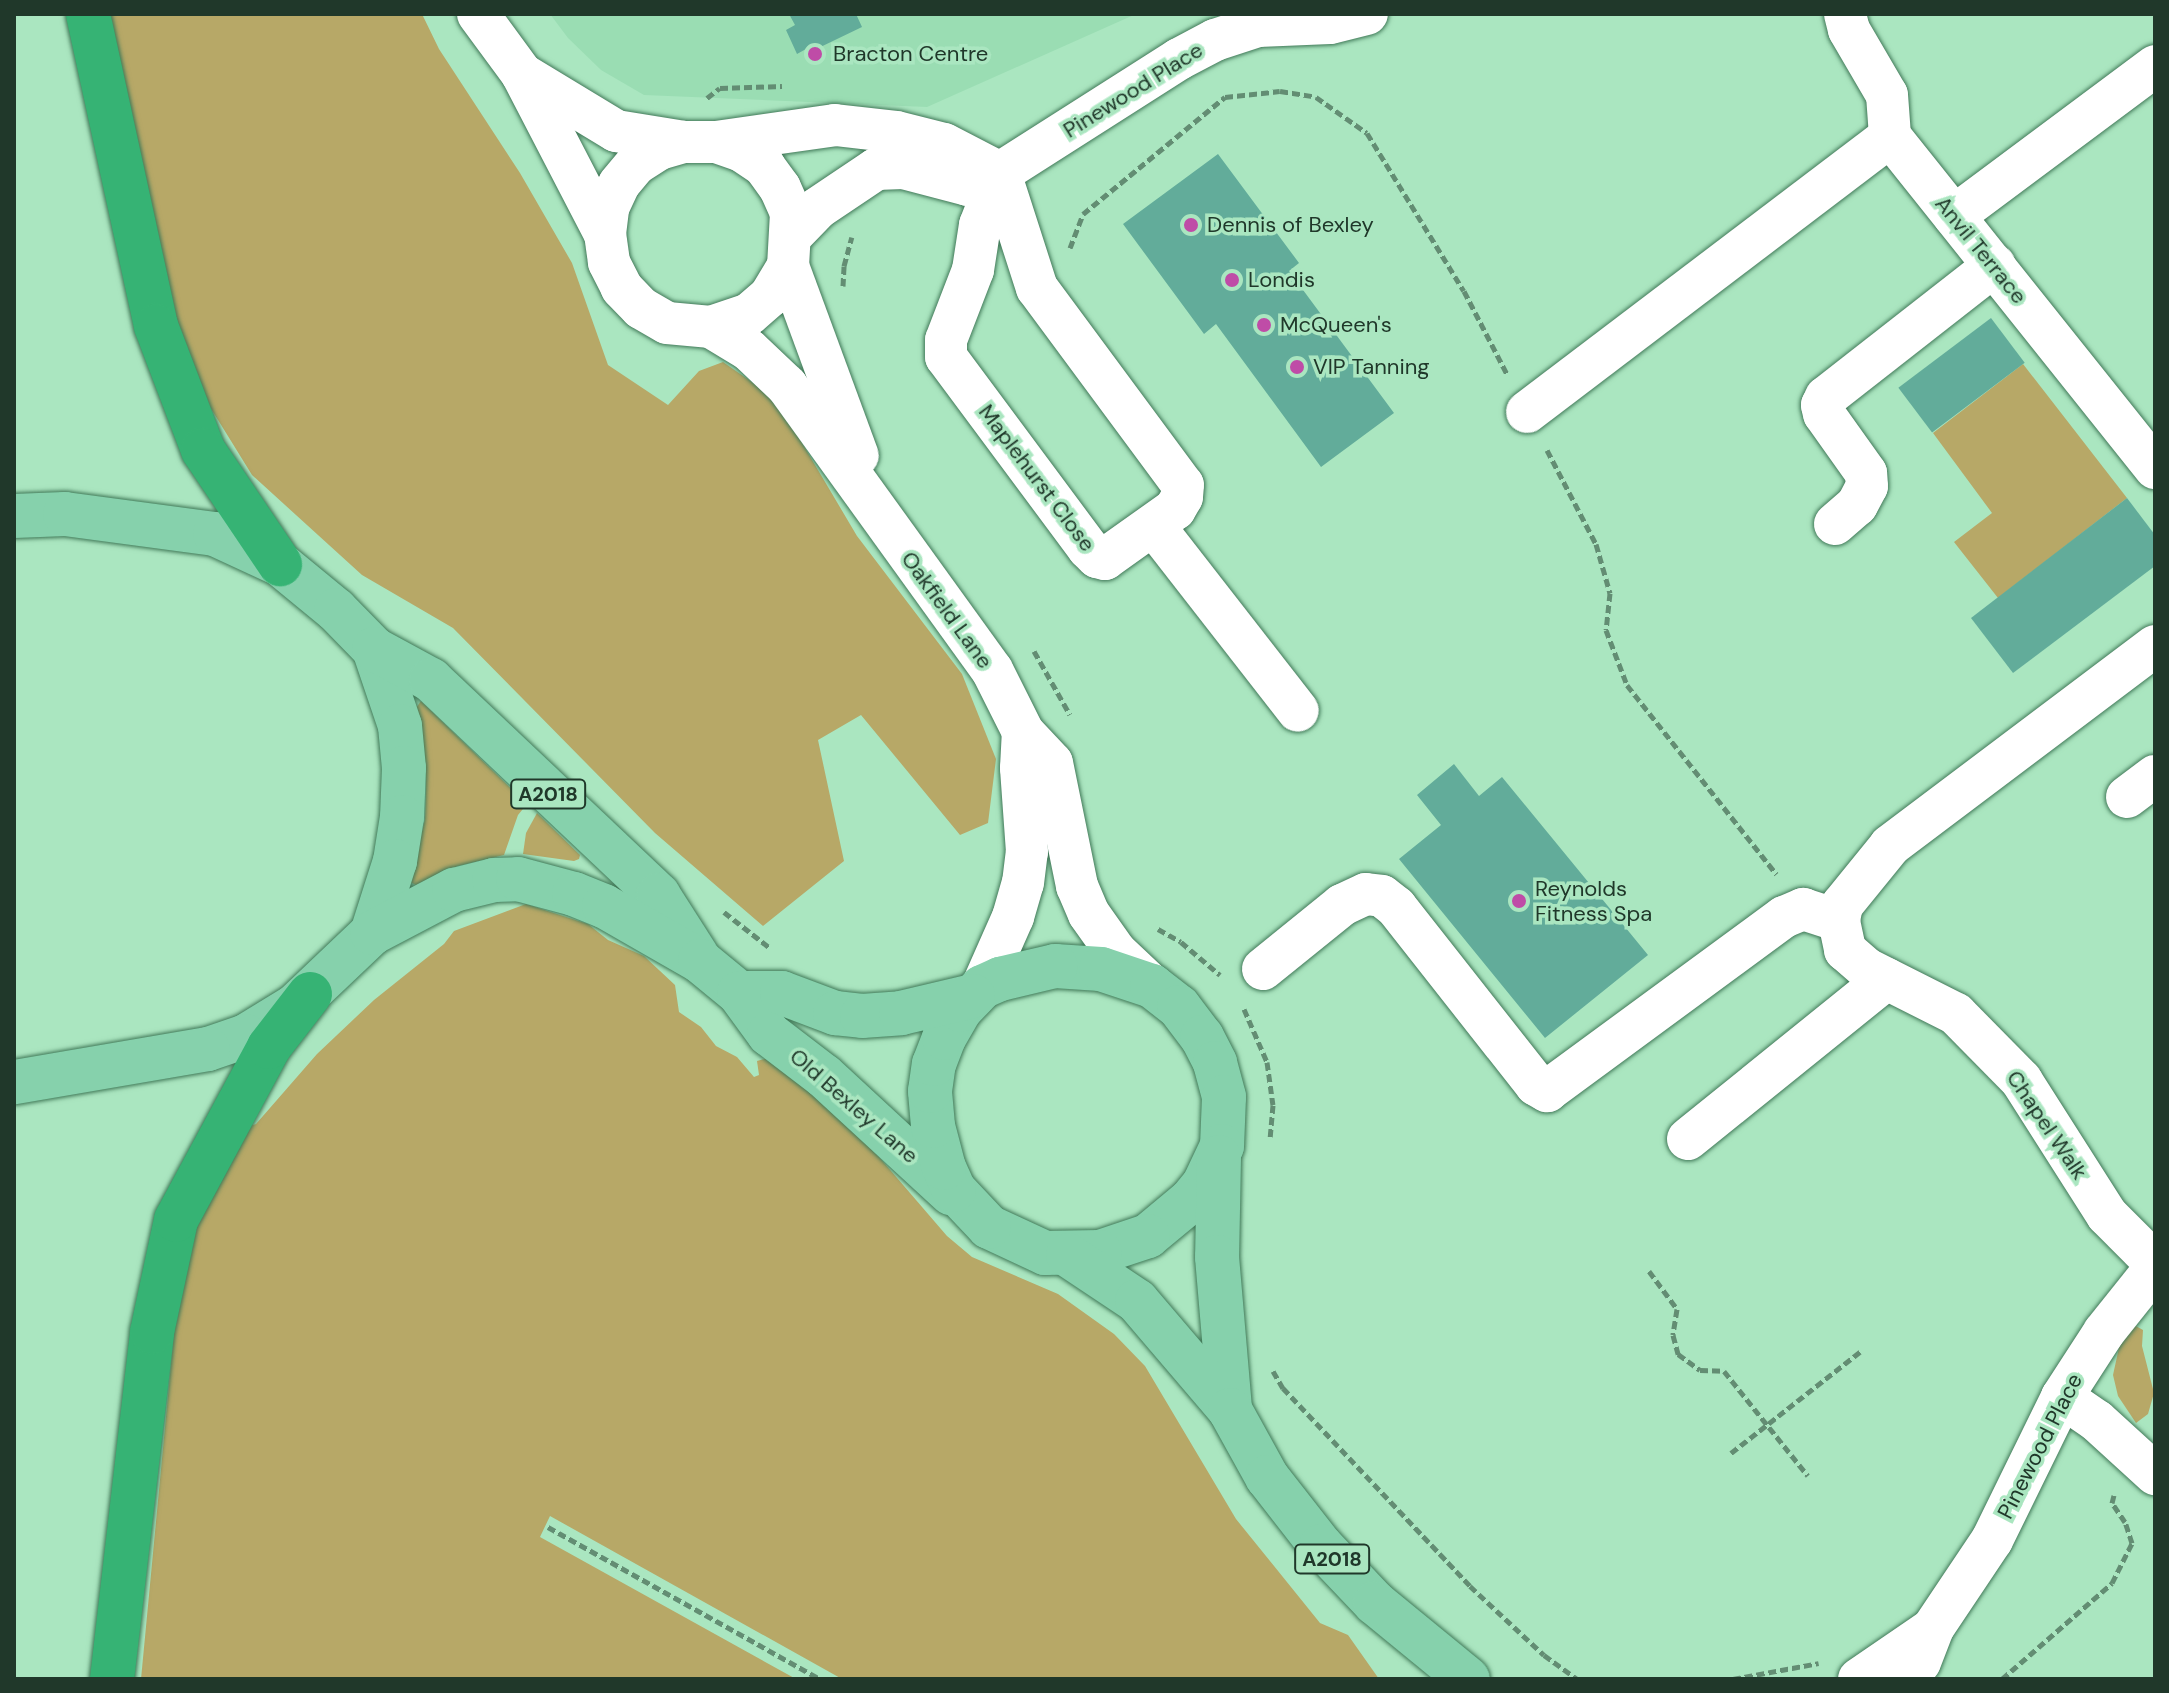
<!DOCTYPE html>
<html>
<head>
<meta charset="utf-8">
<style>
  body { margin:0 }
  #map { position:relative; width:2169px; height:1693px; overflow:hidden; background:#aae6c0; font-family:"DM Sans",sans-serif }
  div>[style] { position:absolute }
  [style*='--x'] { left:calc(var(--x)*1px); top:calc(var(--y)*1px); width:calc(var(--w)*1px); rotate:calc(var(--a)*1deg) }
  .built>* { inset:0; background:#9addb3 }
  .green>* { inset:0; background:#b7a867 }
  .building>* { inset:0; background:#62ac9a; transform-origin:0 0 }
  .path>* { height:5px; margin-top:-2.5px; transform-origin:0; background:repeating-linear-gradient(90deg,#638d73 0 8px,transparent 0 12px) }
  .roads { filter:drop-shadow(0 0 2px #417958) drop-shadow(0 0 2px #417958) }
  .minor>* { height:42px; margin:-21px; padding:0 21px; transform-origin:21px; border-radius:21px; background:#fff }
  .major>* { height:44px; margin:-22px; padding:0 22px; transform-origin:22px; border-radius:22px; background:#86d1ac }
  .highway>* { height:44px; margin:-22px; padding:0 22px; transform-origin:22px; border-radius:22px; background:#36b374 }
  .dots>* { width:22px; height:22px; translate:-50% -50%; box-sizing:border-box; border:4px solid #aae6c0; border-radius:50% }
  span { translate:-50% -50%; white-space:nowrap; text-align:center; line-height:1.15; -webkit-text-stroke:7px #aae6c0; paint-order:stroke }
  .shield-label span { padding:2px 6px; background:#aae6c0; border:2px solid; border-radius:6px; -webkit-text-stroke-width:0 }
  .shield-label { font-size:20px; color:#20382a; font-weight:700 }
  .poi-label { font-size:22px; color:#20382a }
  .left { translate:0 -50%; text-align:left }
  .street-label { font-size:22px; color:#20382a }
  .frame { position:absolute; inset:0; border:16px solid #20382a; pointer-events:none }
</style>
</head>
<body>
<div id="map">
  <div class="built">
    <i style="clip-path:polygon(550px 14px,1136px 14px,927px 107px,644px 95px,601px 70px,568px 38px)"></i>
  </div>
  <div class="green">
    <i style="clip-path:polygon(107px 14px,422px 14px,439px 49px,520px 173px,572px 263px,608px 365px,668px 405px,699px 371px,723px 362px,776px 399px,857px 536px,962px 674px,996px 759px,988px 823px,960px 835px,861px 715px,818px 740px,844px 861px,763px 926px,655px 833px,453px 628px,362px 575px,252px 475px,202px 394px,166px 304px)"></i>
    <i style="clip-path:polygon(2023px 364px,2127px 498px,1998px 598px,1954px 542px,1992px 513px,1933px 433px)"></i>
    <i style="clip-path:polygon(421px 701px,527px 804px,518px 815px,504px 855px,458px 866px,416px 885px,410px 882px,425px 819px,426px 791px,425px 760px,416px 708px)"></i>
    <i style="clip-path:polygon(537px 813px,580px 855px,579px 859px,574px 861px,523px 854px,526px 833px)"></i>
    <i style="clip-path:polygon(526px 904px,588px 924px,608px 940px,644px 956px,675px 985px,679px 1012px,701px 1027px,716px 1046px,737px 1057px,754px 1077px,759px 1075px,757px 1061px,768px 1058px,824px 1104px,879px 1157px,947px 1236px,972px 1257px,1058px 1294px,1114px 1334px,1145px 1366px,1236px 1519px,1320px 1623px,1348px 1635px,1379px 1679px,842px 1679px,550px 1516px,540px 1537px,796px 1679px,141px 1679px,184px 1228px,250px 1126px,256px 1124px,317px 1054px,374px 1000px,444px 944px,454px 931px)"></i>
    <i style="clip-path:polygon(2134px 1325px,2143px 1330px,2142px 1346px,2154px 1393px,2148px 1414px,2136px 1423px,2118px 1396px,2113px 1375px,2120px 1343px)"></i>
  </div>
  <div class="building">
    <i style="clip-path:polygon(789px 14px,856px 14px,862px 27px,808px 53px,806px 49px,797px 54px,786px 30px,795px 25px)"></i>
    <i style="clip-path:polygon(1218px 154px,1299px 263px,1289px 271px,1394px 413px,1321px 467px,1216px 324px,1204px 334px,1123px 224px)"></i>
    <i style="left:1991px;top:318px;width:56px;height:116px;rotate:53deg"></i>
    <i style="clip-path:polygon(2127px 498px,2155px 535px,2155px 566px,2013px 673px,1971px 618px)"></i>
    <i style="clip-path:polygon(1454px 764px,1479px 796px,1502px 777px,1648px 955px,1545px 1038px,1399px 859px,1441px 825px,1417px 795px)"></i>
  </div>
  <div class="path">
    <i style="--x:707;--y:98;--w:16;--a:-38"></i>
    <i style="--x:720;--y:88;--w:62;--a:-1.8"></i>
    <i style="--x:1070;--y:248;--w:36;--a:-69"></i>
    <i style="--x:1083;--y:214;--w:184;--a:-39.5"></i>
    <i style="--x:1225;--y:97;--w:55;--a:-6.2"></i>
    <i style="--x:1280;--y:91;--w:36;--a:9"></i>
    <i style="--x:1316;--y:97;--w:62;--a:35.2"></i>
    <i style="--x:1367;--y:133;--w:185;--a:58.5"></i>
    <i style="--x:1464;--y:291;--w:93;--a:62.6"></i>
    <i style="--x:843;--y:286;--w:20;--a:-87"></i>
    <i style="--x:844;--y:266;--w:30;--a:-75"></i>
    <i style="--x:1547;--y:450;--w:106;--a:62.5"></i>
    <i style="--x:1596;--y:544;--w:51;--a:74.1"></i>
    <i style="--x:1610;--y:593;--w:37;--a:96"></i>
    <i style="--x:1606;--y:630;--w:59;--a:69.1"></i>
    <i style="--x:1627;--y:685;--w:241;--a:51.7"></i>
    <i style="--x:1034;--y:651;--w:73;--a:60.6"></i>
    <i style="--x:724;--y:912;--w:58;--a:38"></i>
    <i style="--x:1158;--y:929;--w:26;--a:29"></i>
    <i style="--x:1181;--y:942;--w:51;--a:40.2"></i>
    <i style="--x:1244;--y:1009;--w:58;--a:66.5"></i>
    <i style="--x:1267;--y:1062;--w:43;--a:82.1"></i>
    <i style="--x:1273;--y:1105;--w:32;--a:95"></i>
    <i style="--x:1649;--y:1271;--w:47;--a:53.6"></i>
    <i style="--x:1677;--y:1309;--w:26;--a:99"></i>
    <i style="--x:1673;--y:1335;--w:20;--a:75"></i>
    <i style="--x:1678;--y:1354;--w:27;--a:36"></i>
    <i style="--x:1700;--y:1370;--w:24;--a:2"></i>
    <i style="--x:1724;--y:1371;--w:134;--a:51.3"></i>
    <i style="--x:1273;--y:1371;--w:20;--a:60"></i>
    <i style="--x:1283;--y:1388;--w:272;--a:46.6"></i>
    <i style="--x:1470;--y:1586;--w:101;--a:43"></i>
    <i style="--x:1544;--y:1655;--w:41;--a:36"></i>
    <i style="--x:1731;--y:1453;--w:164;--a:-38.1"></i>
    <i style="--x:548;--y:1527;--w:312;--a:29.2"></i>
    <i style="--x:1733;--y:1679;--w:87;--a:-10.5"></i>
    <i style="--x:2002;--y:1679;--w:146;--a:-41.1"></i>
    <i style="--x:2112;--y:1583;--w:45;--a:-63.4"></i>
    <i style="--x:2132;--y:1543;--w:22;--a:-108"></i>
    <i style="--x:2125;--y:1522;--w:23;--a:-124"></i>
    <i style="--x:2112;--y:1503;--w:8;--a:-76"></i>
  </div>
  <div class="roads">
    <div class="minor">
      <i style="--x:478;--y:14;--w:74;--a:53.7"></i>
      <i style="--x:522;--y:74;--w:180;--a:62.6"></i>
      <i style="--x:1845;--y:14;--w:16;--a:76"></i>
      <i style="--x:1849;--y:30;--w:75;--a:59.7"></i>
      <i style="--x:1887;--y:95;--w:41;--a:85.8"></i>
      <i style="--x:1890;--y:136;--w:425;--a:51.4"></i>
      <i style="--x:522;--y:74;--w:110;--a:31.2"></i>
      <i style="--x:616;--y:131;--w:69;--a:9.2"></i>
      <i style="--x:684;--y:142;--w:32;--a:0"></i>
      <i style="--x:716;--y:142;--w:28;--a:19"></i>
      <i style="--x:742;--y:151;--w:27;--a:34"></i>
      <i style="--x:764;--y:166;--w:27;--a:54"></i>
      <i style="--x:780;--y:188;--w:27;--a:66"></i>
      <i style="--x:791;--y:213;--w:53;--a:93.2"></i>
      <i style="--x:788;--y:266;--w:35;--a:121"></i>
      <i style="--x:770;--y:296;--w:28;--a:139"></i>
      <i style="--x:749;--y:314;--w:40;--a:161.1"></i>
      <i style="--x:711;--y:327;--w:44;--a:-174.8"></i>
      <i style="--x:667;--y:323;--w:30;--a:-150"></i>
      <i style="--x:641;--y:308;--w:28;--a:-134"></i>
      <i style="--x:622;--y:288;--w:29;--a:-117"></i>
      <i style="--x:609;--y:262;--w:28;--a:-98"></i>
      <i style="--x:605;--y:234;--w:26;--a:-83"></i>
      <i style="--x:608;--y:208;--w:26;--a:-65"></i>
      <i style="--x:619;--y:184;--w:26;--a:-50"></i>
      <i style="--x:636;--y:164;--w:27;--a:-33"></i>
      <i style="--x:659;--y:149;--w:26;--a:-16"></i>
      <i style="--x:716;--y:142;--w:120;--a:-8.1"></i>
      <i style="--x:835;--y:125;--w:61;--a:6.5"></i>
      <i style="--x:896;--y:132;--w:49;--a:14"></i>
      <i style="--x:944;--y:144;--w:63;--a:27.4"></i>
      <i style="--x:1000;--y:173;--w:121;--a:72.2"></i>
      <i style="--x:1037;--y:288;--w:245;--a:53.5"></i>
      <i style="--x:1183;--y:485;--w:12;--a:95"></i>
      <i style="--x:1182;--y:497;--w:14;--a:120"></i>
      <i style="--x:1175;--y:509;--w:86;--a:144.5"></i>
      <i style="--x:1105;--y:559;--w:8;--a:-166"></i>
      <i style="--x:1097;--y:557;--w:13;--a:-135"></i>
      <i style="--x:1088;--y:548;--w:238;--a:-126.6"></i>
      <i style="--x:946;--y:357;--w:17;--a:-90"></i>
      <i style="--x:946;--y:340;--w:75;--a:-68.9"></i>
      <i style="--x:973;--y:270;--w:46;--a:-81.2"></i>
      <i style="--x:980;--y:225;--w:56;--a:-69"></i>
      <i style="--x:1954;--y:216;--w:251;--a:-36.7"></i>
      <i style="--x:792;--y:235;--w:37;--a:-46"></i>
      <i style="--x:818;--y:208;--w:70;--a:-33.9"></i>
      <i style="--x:876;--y:169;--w:27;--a:-2"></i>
      <i style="--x:903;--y:168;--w:67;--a:14.7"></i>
      <i style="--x:968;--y:185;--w:34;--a:-21"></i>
      <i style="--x:1000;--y:173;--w:212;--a:-32.5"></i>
      <i style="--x:1179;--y:59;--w:41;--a:-27.8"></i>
      <i style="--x:1215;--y:40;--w:45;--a:-18"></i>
      <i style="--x:1258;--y:26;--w:72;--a:-2.4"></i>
      <i style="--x:1330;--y:23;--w:38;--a:-14"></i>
      <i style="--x:788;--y:266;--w:202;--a:69.8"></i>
      <i style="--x:711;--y:327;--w:44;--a:31.2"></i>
      <i style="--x:749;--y:350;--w:52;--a:43.5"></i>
      <i style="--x:787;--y:386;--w:350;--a:54.2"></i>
      <i style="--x:992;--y:670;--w:69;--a:63.4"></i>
      <i style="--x:1023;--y:732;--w:42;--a:46.9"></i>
      <i style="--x:1052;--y:763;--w:126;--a:78.5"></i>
      <i style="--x:1077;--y:886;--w:30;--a:67"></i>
      <i style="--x:1089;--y:914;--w:47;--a:54.6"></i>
      <i style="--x:1116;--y:952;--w:50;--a:43.4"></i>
      <i style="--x:1527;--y:412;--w:456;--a:-37.2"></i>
      <i style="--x:1835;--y:524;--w:29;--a:-41"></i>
      <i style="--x:1857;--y:505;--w:21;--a:-62"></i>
      <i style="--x:1867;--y:486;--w:13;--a:-94"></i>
      <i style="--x:1866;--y:473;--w:72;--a:-125.4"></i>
      <i style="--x:1824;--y:414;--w:9;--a:-103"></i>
      <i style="--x:1822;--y:405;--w:9;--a:-63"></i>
      <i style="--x:1826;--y:397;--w:214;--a:-38"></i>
      <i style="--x:1154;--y:526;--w:234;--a:52.1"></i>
      <i style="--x:2155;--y:646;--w:332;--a:143"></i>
      <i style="--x:1890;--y:846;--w:76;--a:129.1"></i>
      <i style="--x:1842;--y:905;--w:16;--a:101"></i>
      <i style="--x:1839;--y:921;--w:30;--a:78"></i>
      <i style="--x:1845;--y:950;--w:29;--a:41"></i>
      <i style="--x:1867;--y:969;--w:100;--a:26.8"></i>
      <i style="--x:1956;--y:1014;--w:93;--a:45.4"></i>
      <i style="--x:2021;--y:1080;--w:160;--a:57.5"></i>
      <i style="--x:2107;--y:1215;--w:68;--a:45"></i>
      <i style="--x:2127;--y:797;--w:35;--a:-37"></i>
      <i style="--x:1263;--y:969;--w:102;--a:-39"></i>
      <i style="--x:1342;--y:905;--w:26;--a:-25"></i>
      <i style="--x:1366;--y:894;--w:16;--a:7"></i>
      <i style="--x:1382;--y:896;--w:18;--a:38"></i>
      <i style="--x:1396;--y:907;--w:226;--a:51.8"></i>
      <i style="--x:1536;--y:1085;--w:13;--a:29"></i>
      <i style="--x:1547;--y:1091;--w:294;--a:-36.3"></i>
      <i style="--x:1784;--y:917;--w:21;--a:-23"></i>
      <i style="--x:1803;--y:909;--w:38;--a:18"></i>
      <i style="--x:982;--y:987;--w:77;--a:-66.1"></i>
      <i style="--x:1013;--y:917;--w:35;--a:-74"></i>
      <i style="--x:1023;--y:883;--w:31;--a:-83"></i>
      <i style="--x:1027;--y:852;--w:84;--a:-94.1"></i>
      <i style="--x:1021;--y:768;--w:36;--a:-87"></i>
      <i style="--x:1688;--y:1139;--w:255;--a:-38.9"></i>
      <i style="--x:2062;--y:1397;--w:42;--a:34.4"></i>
      <i style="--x:2097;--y:1421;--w:79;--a:42.4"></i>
      <i style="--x:1859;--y:1679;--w:85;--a:-34.4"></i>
      <i style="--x:1907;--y:1679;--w:21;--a:-53"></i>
      <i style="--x:1920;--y:1662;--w:36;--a:-69"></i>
      <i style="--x:1933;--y:1628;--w:106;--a:-56.2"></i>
      <i style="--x:1992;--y:1540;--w:159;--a:-63.9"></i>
      <i style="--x:2062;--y:1397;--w:77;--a:-57.1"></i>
      <i style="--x:2104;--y:1332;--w:82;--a:-51.4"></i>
    </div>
    <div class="major">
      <i style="--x:14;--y:516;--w:51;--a:-2.2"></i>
      <i style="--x:65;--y:514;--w:151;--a:7.6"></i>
      <i style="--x:215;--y:534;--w:72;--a:24.8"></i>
      <i style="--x:280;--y:564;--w:72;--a:39.4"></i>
      <i style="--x:336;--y:610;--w:54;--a:45.7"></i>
      <i style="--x:374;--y:649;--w:81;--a:71.3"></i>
      <i style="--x:400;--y:726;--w:42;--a:84.6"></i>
      <i style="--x:404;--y:768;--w:49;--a:92.3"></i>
      <i style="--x:402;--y:817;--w:45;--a:99"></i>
      <i style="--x:395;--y:861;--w:76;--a:107.7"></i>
      <i style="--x:372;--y:933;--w:106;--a:136.5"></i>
      <i style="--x:295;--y:1006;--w:57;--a:148.5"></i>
      <i style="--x:246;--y:1036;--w:40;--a:161.1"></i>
      <i style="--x:208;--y:1049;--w:197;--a:170.3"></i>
      <i style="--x:374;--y:649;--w:65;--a:28.5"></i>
      <i style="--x:431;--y:680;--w:313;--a:43.4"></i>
      <i style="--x:658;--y:895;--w:72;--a:57.4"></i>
      <i style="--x:372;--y:933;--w:93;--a:-27.7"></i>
      <i style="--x:454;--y:890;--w:41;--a:-14"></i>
      <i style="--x:494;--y:880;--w:24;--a:-2"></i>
      <i style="--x:518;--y:879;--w:58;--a:15"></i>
      <i style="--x:574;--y:894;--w:32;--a:22"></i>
      <i style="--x:604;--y:906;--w:111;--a:29.8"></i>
      <i style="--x:700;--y:961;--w:50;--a:39.4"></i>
      <i style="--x:739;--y:993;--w:51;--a:53.8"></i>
      <i style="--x:769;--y:1034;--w:69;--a:37.4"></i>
      <i style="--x:824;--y:1076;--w:173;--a:42.7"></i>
      <i style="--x:1055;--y:966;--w:46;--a:3.7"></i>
      <i style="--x:1101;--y:969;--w:54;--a:18.4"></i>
      <i style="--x:1152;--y:986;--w:34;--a:38"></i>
      <i style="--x:1179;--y:1007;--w:38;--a:53"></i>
      <i style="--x:1202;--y:1037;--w:29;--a:63"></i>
      <i style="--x:1215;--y:1063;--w:35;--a:75"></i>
      <i style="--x:1224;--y:1097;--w:49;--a:92.3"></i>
      <i style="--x:1222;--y:1146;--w:42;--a:115.3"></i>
      <i style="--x:1204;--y:1184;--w:22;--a:129"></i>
      <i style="--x:1190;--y:1201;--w:55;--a:140.2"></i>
      <i style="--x:1148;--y:1236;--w:51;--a:161.6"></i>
      <i style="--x:1100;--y:1252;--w:55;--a:179"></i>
      <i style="--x:1045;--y:1253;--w:62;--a:-155.1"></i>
      <i style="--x:989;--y:1227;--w:51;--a:-133.4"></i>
      <i style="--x:954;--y:1190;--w:24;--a:-114"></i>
      <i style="--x:944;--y:1168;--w:43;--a:-104.7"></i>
      <i style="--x:933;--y:1126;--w:35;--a:-95"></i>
      <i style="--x:930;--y:1091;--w:27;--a:-82"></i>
      <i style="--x:934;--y:1064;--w:28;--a:-69"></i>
      <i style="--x:944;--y:1038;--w:32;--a:-60"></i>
      <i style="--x:960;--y:1010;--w:32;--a:-46"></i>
      <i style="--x:982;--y:987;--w:20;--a:-24"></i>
      <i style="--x:1000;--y:979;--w:57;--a:-13.3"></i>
      <i style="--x:739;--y:993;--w:43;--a:0"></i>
      <i style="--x:782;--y:993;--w:57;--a:20.7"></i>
      <i style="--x:835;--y:1013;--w:27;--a:6"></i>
      <i style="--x:862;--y:1016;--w:39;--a:-4"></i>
      <i style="--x:901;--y:1013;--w:74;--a:-13.3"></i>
      <i style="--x:1219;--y:1157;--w:100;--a:91.1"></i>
      <i style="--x:1217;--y:1257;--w:154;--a:85.1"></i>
      <i style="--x:1068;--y:1255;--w:83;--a:33.7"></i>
      <i style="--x:1137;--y:1301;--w:143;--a:49.5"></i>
      <i style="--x:1230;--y:1410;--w:77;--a:61.1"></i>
      <i style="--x:1267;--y:1477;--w:88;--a:52"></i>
      <i style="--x:1321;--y:1546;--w:79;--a:46.5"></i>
      <i style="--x:1375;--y:1603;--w:120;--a:39.3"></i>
    </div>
    <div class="highway">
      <i style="--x:88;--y:14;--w:319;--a:77.7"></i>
      <i style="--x:156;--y:326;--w:133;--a:69.2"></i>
      <i style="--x:203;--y:450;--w:138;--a:56"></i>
      <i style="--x:112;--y:1679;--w:349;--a:-83.4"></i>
      <i style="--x:152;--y:1332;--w:115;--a:-77.9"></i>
      <i style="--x:176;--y:1220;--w:196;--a:-61.7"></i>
      <i style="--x:269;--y:1047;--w:67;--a:-52.3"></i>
    </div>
  </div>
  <div class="dots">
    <i style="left:815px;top:54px;background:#bf4ca7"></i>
    <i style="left:1191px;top:225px;background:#bf4ca7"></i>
    <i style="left:1232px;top:280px;background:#bf4ca7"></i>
    <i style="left:1264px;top:325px;background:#bf4ca7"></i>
    <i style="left:1297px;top:367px;background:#bf4ca7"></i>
    <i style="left:1519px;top:901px;background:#bf4ca7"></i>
  </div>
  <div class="shield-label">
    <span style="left:548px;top:794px">A2018</span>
    <span style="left:1332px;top:1559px">A2018</span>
  </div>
  <div class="poi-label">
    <span class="left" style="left:833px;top:54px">Bracton Centre</span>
    <span class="left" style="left:1207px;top:225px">Dennis of Bexley</span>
    <span class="left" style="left:1248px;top:280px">Londis</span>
    <span class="left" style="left:1280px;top:325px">McQueen's</span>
    <span class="left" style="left:1313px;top:367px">VIP Tanning</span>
    <span class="left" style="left:1535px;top:901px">Reynolds<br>Fitness Spa</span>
  </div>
  <div class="street-label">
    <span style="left:1133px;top:90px;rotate:-32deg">Pinewood Place</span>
    <span style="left:1981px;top:250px;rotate:51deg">Anvil Terrace</span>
    <span style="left:1037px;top:478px;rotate:53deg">Maplehurst Close</span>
    <span style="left:947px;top:610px;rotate:54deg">Oakfield Lane</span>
    <span style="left:854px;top:1106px;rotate:41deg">Old Bexley Lane</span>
    <span style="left:2047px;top:1125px;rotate:56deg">Chapel Walk</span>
    <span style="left:2040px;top:1446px;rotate:-63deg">Pinewood Place</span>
  </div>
  <div class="frame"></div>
</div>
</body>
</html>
